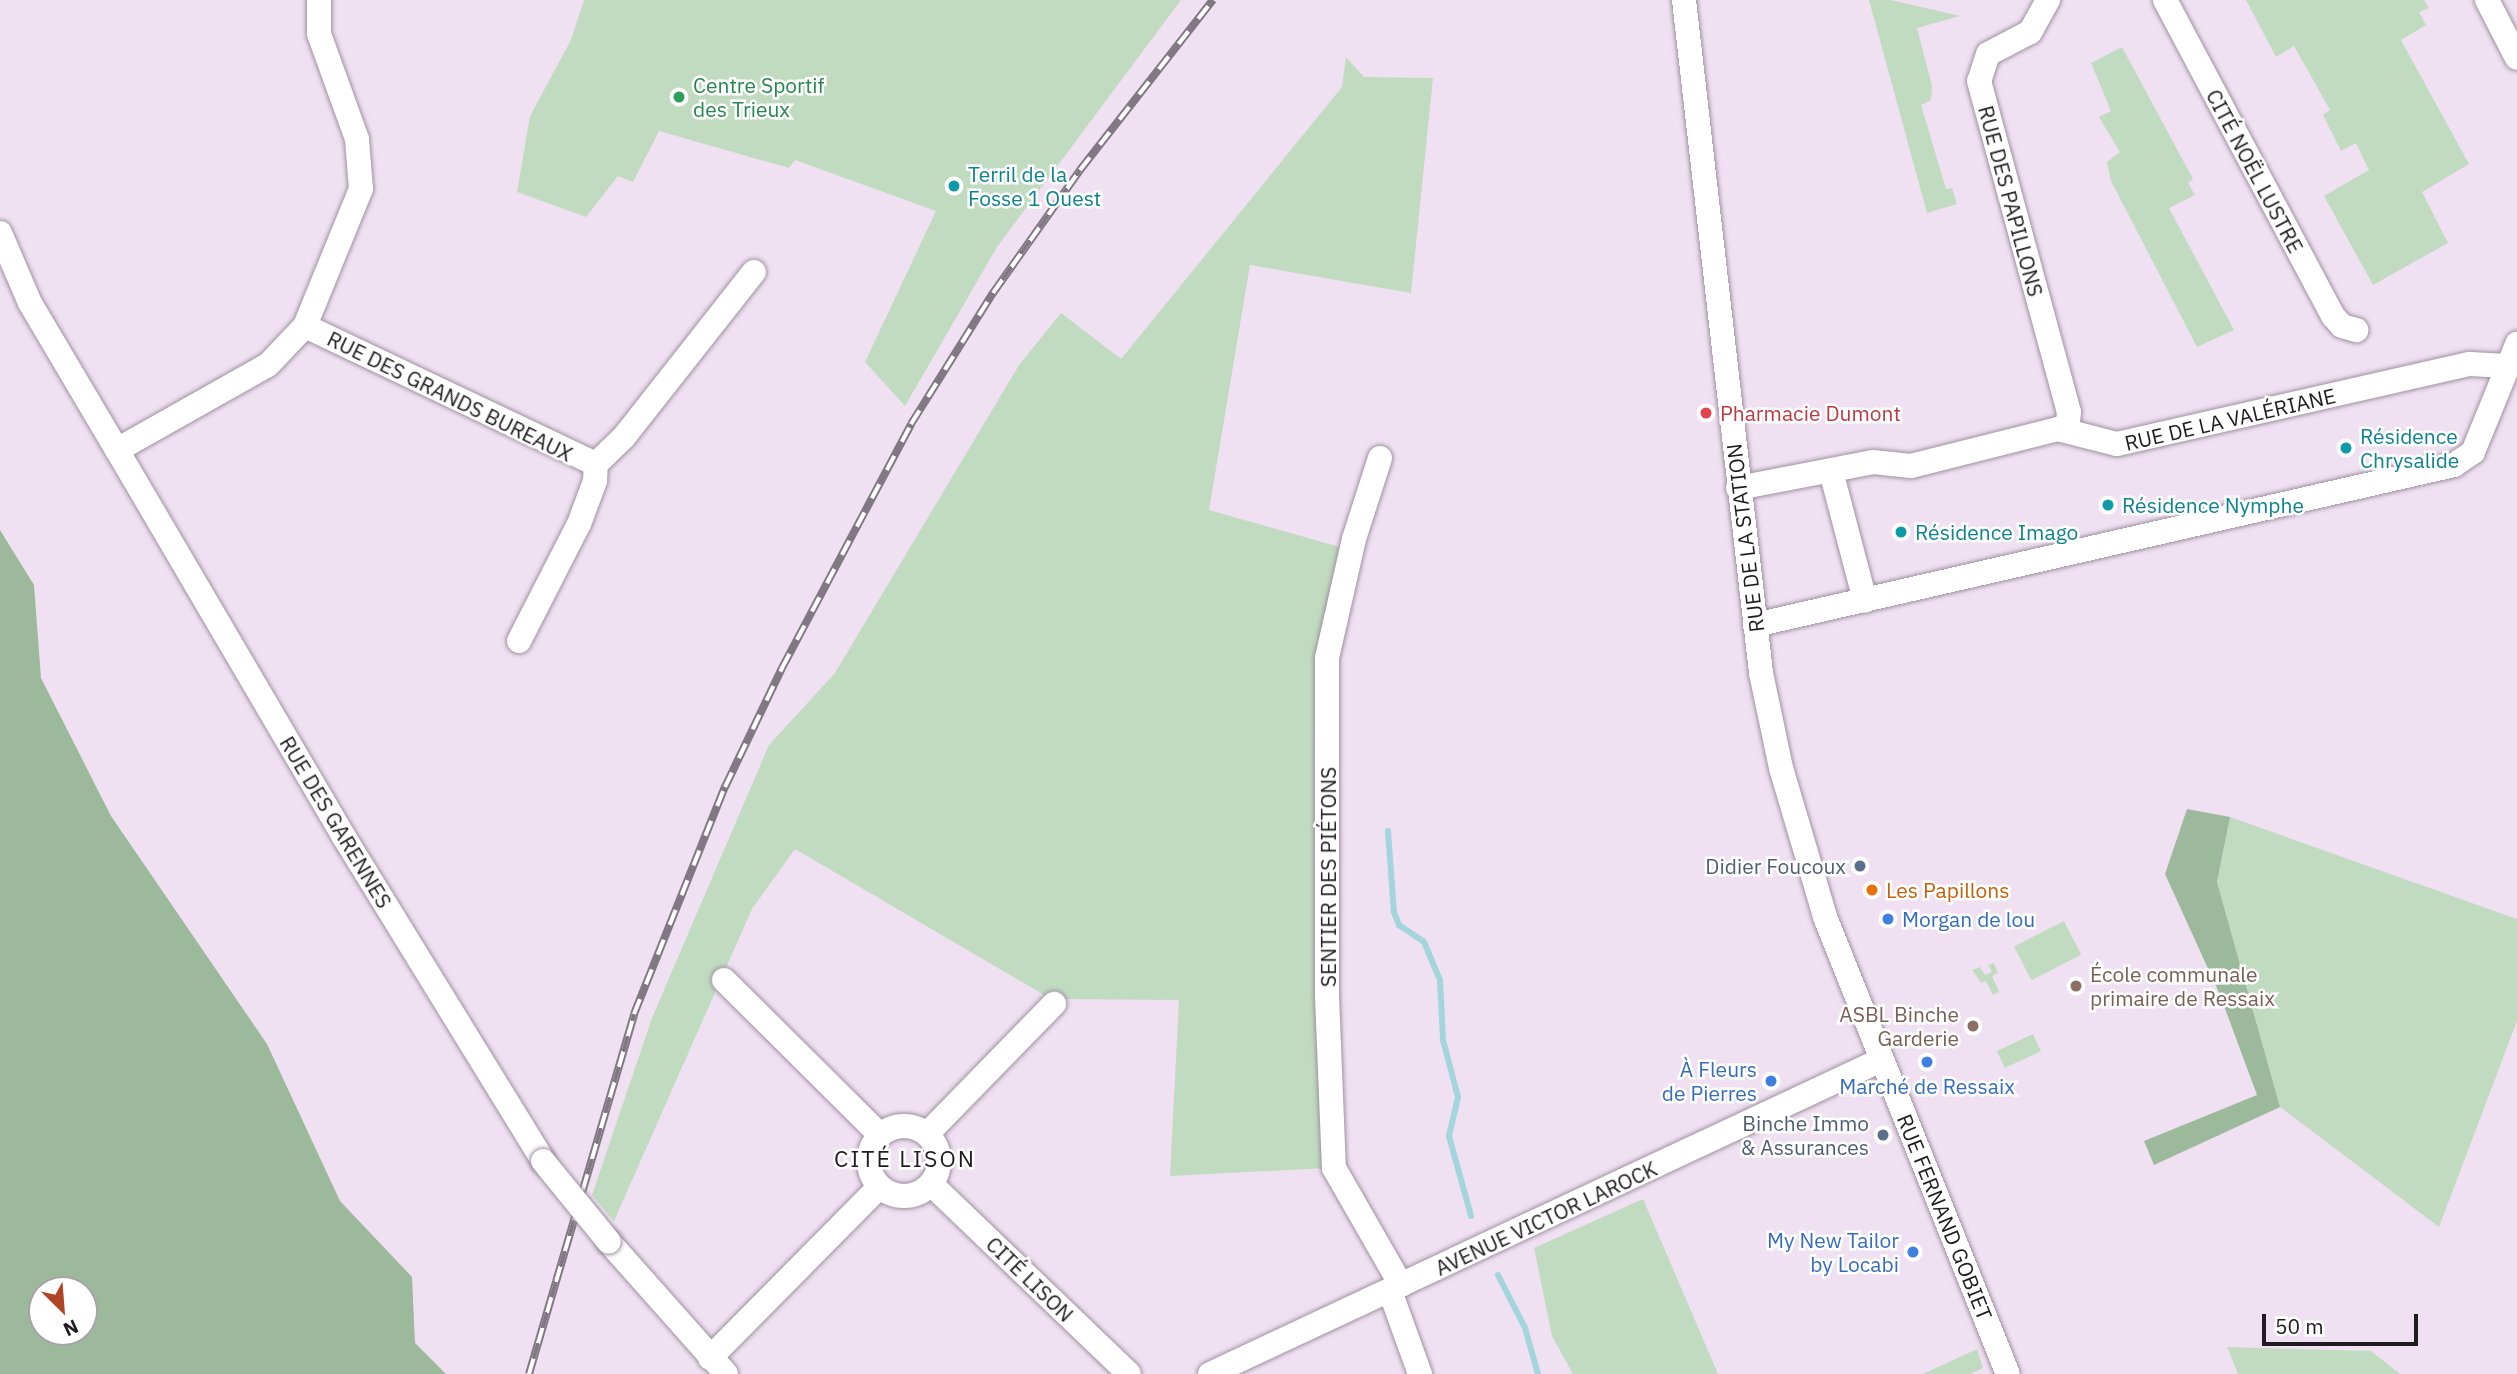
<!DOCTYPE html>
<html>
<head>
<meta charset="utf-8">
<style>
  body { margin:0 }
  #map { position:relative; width:2517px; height:1374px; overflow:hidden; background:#f0e1f2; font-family:"IBM Plex Sans",sans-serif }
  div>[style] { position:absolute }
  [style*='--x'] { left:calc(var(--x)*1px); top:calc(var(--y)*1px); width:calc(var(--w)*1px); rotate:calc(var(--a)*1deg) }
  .green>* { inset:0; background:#c0dbbf; transform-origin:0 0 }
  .forest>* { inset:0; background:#9cb99b }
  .stream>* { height:6px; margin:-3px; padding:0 3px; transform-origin:3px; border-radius:3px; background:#a3d5dc }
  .roads { filter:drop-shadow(0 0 2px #9f91a1) drop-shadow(0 0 2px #9f91a1) }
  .minor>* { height:24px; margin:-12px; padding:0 12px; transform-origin:12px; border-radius:12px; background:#fff }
  .minor>.ring { margin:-12px; padding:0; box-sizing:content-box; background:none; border:24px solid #fff; border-radius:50% }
  .rail>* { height:8px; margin-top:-4px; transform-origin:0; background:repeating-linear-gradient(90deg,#fff 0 16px,#827884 0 32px); box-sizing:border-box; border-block:2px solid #827884 }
  .bridges { filter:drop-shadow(0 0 2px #9f91a1) drop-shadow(0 0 2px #9f91a1) }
  .minor-bridge>* { height:24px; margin:-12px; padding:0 12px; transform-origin:12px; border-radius:12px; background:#fff }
  .dots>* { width:19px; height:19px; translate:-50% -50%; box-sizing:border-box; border:4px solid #fff; border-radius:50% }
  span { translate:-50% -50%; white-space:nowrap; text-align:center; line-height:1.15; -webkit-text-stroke:5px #fff; paint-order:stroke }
  .leisure-label { font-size:21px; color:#27864d }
  .left { translate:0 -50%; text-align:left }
  .street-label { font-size:21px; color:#201b21 }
  .culture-label { font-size:21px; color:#0d838f }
  .health-label { font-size:21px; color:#be3a42 }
  .service-label { font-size:21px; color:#4e5e75 }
  .right { translate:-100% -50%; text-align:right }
  .food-label { font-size:21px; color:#c56008 }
  .shop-label { font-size:21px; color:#366cbe }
  .education-label { font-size:21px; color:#785e54 }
  .neighbourhood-label { font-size:23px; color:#201b21; letter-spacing:2px }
  .north { position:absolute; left:28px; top:1276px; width:70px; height:70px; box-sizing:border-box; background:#fff; border:2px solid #a6a4a6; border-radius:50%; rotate:155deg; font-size:19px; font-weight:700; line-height:28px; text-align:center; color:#201b21 }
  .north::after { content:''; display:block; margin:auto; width:24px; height:32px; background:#ae4626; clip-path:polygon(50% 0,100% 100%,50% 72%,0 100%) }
  .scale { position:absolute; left:2262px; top:1314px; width:156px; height:32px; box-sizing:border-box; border:4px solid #201b21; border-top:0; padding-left:9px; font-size:21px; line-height:24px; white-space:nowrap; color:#201b21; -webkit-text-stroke:5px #fff; paint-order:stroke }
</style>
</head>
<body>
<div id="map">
  <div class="green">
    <i style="clip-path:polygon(584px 0,1181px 0,997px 247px,905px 406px,865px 362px,936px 211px,795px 160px,789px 168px,659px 131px,633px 182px,618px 176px,586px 217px,517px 192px,530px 116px,571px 40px)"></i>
    <i style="clip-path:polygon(1869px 0,1891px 0,1960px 16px,1917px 28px,1932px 86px,1931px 100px,1921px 105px,1946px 189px,1952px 188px,1957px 204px,1927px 213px)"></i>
    <i style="clip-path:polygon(2246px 0,2424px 0,2429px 8px,2419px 12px,2426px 25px,2401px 40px,2469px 164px,2422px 192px,2448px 243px,2373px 285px,2324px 196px,2369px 170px,2356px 143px,2341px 151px,2323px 115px,2330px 110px,2294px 46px,2276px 57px)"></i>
    <i style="clip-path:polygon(2122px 47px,2193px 179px,2188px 183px,2195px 195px,2169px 208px,2234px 330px,2197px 347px,2111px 181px,2107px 162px,2120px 152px,2099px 117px,2111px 111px,2091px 63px)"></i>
    <i style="clip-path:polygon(1346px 57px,1364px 77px,1433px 78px,1411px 293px,1250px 265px,1209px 510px,1347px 549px,1323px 741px,1314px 747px,1328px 1168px,1170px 1176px,1179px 1000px,1051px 999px,795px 849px,752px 909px,614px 1221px,592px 1195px,652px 1018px,769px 745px,835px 673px,1019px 365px,1061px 313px,1121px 359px,1342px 87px)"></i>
    <i style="clip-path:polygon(2230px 817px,2517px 919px,2517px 1021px,2439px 1227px,2280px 1107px,2217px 882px)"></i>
    <i style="left:2064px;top:921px;width:38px;height:56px;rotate:63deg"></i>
    <i style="clip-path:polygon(1994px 963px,1998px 973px,1992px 976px,1999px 992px,1993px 995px,1986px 981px,1981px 983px,1972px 970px,1980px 967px,1985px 975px,1992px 972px,1988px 965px)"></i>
    <i style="left:2033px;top:1034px;width:19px;height:40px;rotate:65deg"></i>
    <i style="clip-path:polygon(1643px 1199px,1718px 1374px,1573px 1374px,1552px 1336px,1534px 1248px)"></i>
    <i style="clip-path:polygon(2227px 1347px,2371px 1351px,2400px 1374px,2238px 1374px)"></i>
    <i style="clip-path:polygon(1977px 1349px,1983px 1368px,1970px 1374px,1923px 1374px)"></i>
  </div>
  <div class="forest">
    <i style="clip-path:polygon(evenodd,0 530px,34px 585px,41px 678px,111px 816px,267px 1044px,340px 1201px,412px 1277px,415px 1343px,446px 1374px,0 1374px,0 530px,84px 1290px,84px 1332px,42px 1332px,42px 1290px,84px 1290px)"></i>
    <i style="clip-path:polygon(2187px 809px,2230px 817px,2217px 882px,2280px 1107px,2154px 1165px,2144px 1141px,2257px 1095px,2220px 995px,2165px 874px)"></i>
  </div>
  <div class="stream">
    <i style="--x:1388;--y:831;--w:81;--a:85.8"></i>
    <i style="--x:1394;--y:912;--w:14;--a:69"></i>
    <i style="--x:1399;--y:925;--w:30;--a:34"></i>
    <i style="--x:1424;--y:942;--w:41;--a:67.2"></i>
    <i style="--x:1440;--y:980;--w:60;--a:87.1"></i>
    <i style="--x:1443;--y:1040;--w:59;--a:75.3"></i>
    <i style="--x:1458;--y:1097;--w:40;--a:103"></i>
    <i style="--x:1449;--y:1136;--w:83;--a:74.6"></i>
    <i style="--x:1498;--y:1275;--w:59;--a:63"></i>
    <i style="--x:1525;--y:1328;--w:48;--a:74.2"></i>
  </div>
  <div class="roads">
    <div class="minor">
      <i style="--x:1684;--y:0;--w:677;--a:83.47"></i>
      <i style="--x:1761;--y:673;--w:97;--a:78.1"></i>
      <i style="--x:1781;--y:768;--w:155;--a:73.5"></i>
      <i style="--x:1825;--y:917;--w:492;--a:68.2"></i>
      <i style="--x:2048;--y:0;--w:37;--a:119"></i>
      <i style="--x:2030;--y:32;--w:47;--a:152.4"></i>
      <i style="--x:1988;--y:54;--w:28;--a:108"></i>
      <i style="--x:1979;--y:81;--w:343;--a:74.8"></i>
      <i style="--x:2069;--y:412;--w:18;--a:96"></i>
      <i style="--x:2165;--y:0;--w:358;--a:62"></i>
      <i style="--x:2333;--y:316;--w:13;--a:48"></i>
      <i style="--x:2342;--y:326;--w:15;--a:16"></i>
      <i style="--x:2487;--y:0;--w:65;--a:62.7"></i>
      <i style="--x:0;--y:233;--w:76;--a:66.8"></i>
      <i style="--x:30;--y:303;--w:171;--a:59.4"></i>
      <i style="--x:117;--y:450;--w:449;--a:59.6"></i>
      <i style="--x:344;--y:837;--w:380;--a:58.4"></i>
      <i style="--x:305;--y:326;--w:322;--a:25.4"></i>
      <i style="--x:596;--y:464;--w:39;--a:-44"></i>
      <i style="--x:624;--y:437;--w:210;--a:-51.8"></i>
      <i style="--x:117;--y:450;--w:173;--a:-29.4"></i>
      <i style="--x:268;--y:365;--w:54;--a:-46.5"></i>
      <i style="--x:305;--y:326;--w:148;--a:-67.8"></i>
      <i style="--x:361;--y:189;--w:50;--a:-94.6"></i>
      <i style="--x:357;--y:139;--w:112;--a:-109.9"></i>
      <i style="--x:319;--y:34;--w:34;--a:-90"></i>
      <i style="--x:1380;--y:458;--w:85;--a:107.8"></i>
      <i style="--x:1354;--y:539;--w:122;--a:102.8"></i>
      <i style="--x:1327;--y:658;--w:338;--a:90"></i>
      <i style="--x:1327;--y:996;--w:172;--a:87.7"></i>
      <i style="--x:1334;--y:1168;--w:135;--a:60.2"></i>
      <i style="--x:1831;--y:471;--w:134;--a:75.3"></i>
      <i style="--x:1738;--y:488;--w:137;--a:-10.9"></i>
      <i style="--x:1873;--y:462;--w:38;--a:6"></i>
      <i style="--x:1911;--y:466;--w:152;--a:-14.1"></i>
      <i style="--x:2058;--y:429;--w:61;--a:14.3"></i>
      <i style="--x:2117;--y:444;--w:362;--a:-12.8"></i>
      <i style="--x:2470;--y:364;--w:37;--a:3"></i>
      <i style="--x:1755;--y:625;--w:717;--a:-12.89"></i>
      <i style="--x:2454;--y:465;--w:23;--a:-34"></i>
      <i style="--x:2473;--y:452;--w:117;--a:-67.8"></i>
      <i style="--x:519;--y:641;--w:131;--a:-62.9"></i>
      <i style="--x:579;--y:524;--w:46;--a:-69.6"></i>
      <i style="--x:595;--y:481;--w:17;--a:-87"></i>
      <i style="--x:724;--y:980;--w:220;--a:44.8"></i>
      <i class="ring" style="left:869px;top:1126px;width:46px;height:46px"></i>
      <i style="--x:927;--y:1134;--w:182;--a:-45.7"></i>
      <i style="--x:931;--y:1184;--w:274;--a:43.8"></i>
      <i style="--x:609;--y:1242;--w:176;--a:48.4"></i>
      <i style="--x:1390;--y:1291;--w:88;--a:70.1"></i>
      <i style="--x:710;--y:1358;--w:240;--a:-45.3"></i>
      <i style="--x:1210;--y:1374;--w:741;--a:-25.08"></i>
    </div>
  </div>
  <div class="rail">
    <i style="--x:529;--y:1374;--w:375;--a:-73.7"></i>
    <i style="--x:634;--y:1014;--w:245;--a:-68.2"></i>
    <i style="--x:725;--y:787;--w:132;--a:-64.4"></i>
    <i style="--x:782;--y:668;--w:276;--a:-62.1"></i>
    <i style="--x:911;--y:424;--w:155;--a:-58"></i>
    <i style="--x:993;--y:293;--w:151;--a:-54.7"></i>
    <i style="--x:1080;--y:170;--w:216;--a:-52"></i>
  </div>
  <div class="bridges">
    <div class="minor-bridge">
      <i style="--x:543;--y:1161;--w:104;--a:50.8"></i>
    </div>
  </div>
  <div class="dots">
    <i style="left:679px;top:97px;background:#2e9e5b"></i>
    <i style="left:954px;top:186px;background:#0f9aa8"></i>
    <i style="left:1706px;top:413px;background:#e0444e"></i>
    <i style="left:2346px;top:448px;background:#0f9aa8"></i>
    <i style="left:2108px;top:505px;background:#0f9aa8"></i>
    <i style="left:1901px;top:532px;background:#0f9aa8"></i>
    <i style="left:1860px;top:866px;background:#5c6f8a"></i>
    <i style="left:1872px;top:890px;background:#e8710a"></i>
    <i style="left:1888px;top:919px;background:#3f7fe0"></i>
    <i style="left:2076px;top:986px;background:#8d6e63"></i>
    <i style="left:1973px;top:1026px;background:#8d6e63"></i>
    <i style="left:1927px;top:1062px;background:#3f7fe0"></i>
    <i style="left:1771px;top:1081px;background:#3f7fe0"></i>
    <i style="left:1883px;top:1135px;background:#5c6f8a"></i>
    <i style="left:1913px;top:1252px;background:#3f7fe0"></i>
  </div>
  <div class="leisure-label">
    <span class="left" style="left:693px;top:97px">Centre Sportif<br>des Trieux</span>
  </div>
  <div class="street-label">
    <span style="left:2255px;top:171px;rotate:62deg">CITÉ NOËL LUSTRE</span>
    <span style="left:2011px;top:201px;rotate:75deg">RUE DES PAPILLONS</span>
    <span style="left:450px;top:396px;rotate:26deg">RUE DES GRANDS BUREAUX</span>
    <span style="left:2230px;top:419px;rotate:-13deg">RUE DE LA VALÉRIANE</span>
    <span style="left:1745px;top:538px;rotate:-97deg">RUE DE LA STATION</span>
    <span style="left:336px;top:822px;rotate:59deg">RUE DES GARENNES</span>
    <span style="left:1328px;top:877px;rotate:-90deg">SENTIER DES PIÉTONS</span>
    <span style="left:1945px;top:1217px;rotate:68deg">RUE FERNAND GOBIET</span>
    <span style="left:1546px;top:1218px;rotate:-25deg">AVENUE VICTOR LAROCK</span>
    <span style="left:1030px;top:1279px;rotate:44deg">CITÉ LISON</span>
  </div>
  <div class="culture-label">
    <span class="left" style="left:968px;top:186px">Terril de la<br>Fosse 1 Ouest</span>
    <span class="left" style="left:2360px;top:448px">Résidence<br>Chrysalide</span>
    <span class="left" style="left:2122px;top:505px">Résidence Nymphe</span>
    <span class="left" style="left:1915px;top:532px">Résidence Imago</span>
  </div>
  <div class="health-label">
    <span class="left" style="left:1720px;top:413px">Pharmacie Dumont</span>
  </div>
  <div class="service-label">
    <span class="right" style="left:1846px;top:866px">Didier Foucoux</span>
    <span class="right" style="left:1869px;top:1135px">Binche Immo<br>&amp; Assurances</span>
  </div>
  <div class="food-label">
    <span class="left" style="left:1886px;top:890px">Les Papillons</span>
  </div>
  <div class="shop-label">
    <span class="left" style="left:1902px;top:919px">Morgan de lou</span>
    <span class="right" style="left:1757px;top:1081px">À Fleurs<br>de Pierres</span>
    <span style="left:1927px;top:1086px">Marché de Ressaix</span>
    <span class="right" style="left:1899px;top:1252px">My New Tailor<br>by Locabi</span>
  </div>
  <div class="education-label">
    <span class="left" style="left:2090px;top:986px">École communale<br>primaire de Ressaix</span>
    <span class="right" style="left:1959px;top:1026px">ASBL Binche<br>Garderie</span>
  </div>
  <div class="neighbourhood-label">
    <span style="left:905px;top:1158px">CITÉ LISON</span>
  </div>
  <div class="north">N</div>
  <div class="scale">50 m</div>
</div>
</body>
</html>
